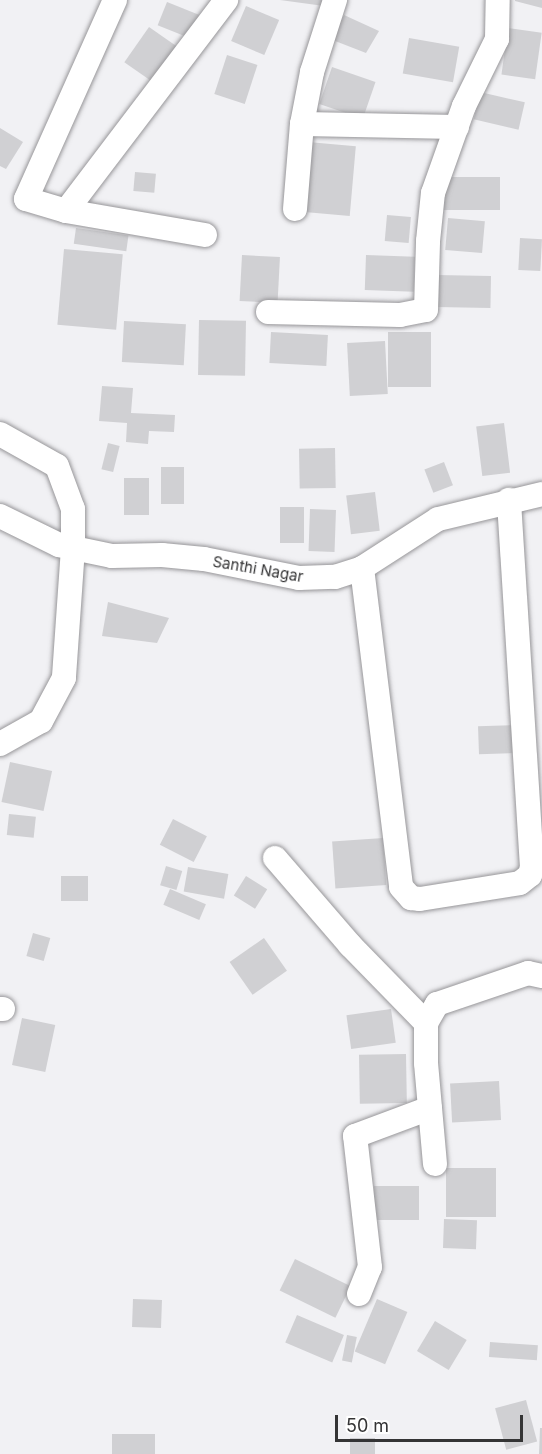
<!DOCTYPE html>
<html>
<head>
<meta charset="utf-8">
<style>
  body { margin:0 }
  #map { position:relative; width:542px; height:1454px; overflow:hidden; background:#f1f1f4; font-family:Inter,sans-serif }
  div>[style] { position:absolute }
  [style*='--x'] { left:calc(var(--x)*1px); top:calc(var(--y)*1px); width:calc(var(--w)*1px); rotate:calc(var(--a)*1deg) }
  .building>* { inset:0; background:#d0d0d3; transform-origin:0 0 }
  .roads { filter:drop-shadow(0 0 2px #979699) drop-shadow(0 0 2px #979699) }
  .minor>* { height:24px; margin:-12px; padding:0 12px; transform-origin:12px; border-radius:12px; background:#fff }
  span { translate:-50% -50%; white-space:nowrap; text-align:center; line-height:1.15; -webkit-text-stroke:6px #fff; paint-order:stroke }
  .street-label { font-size:15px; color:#343435 }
  .scale { position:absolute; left:335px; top:1415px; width:188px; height:27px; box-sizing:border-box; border:3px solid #343435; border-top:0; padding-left:8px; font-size:18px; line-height:21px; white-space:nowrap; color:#343435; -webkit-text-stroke:4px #fff; paint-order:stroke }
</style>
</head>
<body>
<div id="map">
  <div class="building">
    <i style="clip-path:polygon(280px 0,325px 0,324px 6px)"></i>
    <i style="clip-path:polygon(515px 0,542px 0,542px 8px,515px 1px)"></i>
    <i style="left:167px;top:2px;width:35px;height:25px;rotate:22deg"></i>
    <i style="left:246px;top:6px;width:36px;height:38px;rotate:23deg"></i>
    <i style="clip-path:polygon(344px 15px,379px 31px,366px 53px,330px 39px)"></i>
    <i style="left:149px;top:27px;width:35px;height:43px;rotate:35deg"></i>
    <i style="left:508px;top:28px;width:34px;height:47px;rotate:8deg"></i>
    <i style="left:409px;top:38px;width:51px;height:36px;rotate:10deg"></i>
    <i style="left:227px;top:55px;width:32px;height:41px;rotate:18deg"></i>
    <i style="left:332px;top:67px;width:46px;height:39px;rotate:19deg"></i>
    <i style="left:480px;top:92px;width:46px;height:28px;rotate:13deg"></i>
    <i style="clip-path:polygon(0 128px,23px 142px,6px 169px,0 166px)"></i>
    <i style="left:308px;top:142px;width:48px;height:70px;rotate:5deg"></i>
    <i style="left:135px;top:172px;width:21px;height:19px;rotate:5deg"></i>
    <i style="left:443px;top:177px;width:57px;height:33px"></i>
    <i style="left:387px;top:215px;width:24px;height:26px;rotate:5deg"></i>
    <i style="left:448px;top:218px;width:37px;height:32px;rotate:5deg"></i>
    <i style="left:76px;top:228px;width:53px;height:16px;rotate:8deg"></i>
    <i style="left:520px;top:238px;width:22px;height:32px;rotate:3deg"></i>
    <i style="left:64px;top:249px;width:59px;height:76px;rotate:5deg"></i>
    <i style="left:242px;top:255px;width:38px;height:46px;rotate:3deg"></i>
    <i style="left:366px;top:255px;width:49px;height:35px;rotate:2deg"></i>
    <i style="left:437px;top:275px;width:54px;height:32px;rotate:1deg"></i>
    <i style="left:199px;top:320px;width:47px;height:55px;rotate:1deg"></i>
    <i style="left:124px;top:321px;width:62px;height:41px;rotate:3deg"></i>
    <i style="left:271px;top:332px;width:57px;height:31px;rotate:3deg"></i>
    <i style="left:388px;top:332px;width:43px;height:55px"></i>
    <i style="left:385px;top:341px;width:53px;height:38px;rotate:87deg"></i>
    <i style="clip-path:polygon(102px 386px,133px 388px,131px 413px,175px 415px,174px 432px,149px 431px,148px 444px,126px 442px,127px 423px,99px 421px)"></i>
    <i style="left:504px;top:423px;width:50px;height:28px;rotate:83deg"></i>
    <i style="left:108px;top:443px;width:12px;height:27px;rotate:14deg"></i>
    <i style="left:335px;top:448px;width:40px;height:36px;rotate:89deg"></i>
    <i style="left:444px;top:462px;width:25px;height:21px;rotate:69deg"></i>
    <i style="left:161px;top:467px;width:23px;height:37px"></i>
    <i style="left:124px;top:478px;width:25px;height:37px"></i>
    <i style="left:375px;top:492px;width:39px;height:29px;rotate:83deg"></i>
    <i style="left:280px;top:507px;width:24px;height:36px"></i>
    <i style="left:310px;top:509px;width:26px;height:42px;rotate:2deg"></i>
    <i style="clip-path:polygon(108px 602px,169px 618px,157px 643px,102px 636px)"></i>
    <i style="left:517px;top:725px;width:28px;height:39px;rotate:88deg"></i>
    <i style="left:10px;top:762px;width:43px;height:41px;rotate:12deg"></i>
    <i style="left:9px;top:814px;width:27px;height:21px;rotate:6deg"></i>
    <i style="left:173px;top:819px;width:38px;height:29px;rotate:27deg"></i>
    <i style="left:383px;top:838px;width:47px;height:51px;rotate:86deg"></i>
    <i style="left:166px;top:866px;width:17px;height:20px;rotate:17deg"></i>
    <i style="left:188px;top:867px;width:41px;height:25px;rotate:10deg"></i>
    <i style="left:61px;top:876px;width:27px;height:25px"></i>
    <i style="left:246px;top:876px;width:25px;height:23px;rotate:32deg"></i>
    <i style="left:170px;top:889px;width:39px;height:17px;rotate:23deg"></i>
    <i style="left:33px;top:933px;width:18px;height:24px;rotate:16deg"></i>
    <i style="left:264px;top:938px;width:40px;height:42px;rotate:55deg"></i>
    <i style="left:391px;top:1009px;width:34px;height:45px;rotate:82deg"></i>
    <i style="left:22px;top:1018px;width:34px;height:48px;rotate:12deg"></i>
    <i style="left:406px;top:1054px;width:49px;height:47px;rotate:89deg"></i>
    <i style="left:499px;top:1081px;width:39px;height:49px;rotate:87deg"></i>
    <i style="left:496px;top:1168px;width:49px;height:50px;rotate:90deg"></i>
    <i style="left:374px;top:1186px;width:45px;height:34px"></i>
    <i style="left:444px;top:1219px;width:33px;height:29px;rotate:2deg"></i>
    <i style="left:295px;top:1259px;width:62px;height:35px;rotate:26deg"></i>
    <i style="left:133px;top:1299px;width:29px;height:28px;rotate:2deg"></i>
    <i style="left:377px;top:1299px;width:33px;height:57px;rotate:23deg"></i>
    <i style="left:297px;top:1315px;width:51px;height:30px;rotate:23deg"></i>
    <i style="left:435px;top:1321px;width:37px;height:35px;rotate:31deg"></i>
    <i style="left:347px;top:1335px;width:10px;height:26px;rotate:11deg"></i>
    <i style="left:490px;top:1342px;width:48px;height:15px;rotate:4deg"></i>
    <i style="left:526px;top:1400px;width:43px;height:32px;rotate:75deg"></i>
    <i style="clip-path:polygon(540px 1428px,542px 1428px,542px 1454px,539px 1454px)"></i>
    <i style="left:112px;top:1434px;width:43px;height:20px"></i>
    <i style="left:350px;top:1438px;width:25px;height:16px"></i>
  </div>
  <div class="roads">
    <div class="minor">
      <i style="--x:115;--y:0;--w:218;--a:114.1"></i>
      <i style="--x:26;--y:199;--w:42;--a:16.7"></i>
      <i style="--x:66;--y:211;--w:141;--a:9.8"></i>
      <i style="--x:302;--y:124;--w:155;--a:1.1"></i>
      <i style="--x:295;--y:209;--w:85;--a:-85.3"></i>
      <i style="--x:302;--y:124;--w:53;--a:-79.1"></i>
      <i style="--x:312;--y:72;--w:76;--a:-72.3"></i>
      <i style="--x:66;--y:211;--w:265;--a:-52.8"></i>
      <i style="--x:268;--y:312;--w:132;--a:1.3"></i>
      <i style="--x:400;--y:315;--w:26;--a:-11"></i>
      <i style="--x:426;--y:310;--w:69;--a:-88.3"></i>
      <i style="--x:428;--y:241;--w:48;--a:-84.1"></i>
      <i style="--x:433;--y:193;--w:92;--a:-70.4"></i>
      <i style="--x:464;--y:106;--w:75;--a:-63.8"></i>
      <i style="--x:497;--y:39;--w:39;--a:-89"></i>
      <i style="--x:0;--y:434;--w:65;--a:29.3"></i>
      <i style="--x:57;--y:466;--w:46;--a:69.6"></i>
      <i style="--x:73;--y:509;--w:39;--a:90"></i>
      <i style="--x:73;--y:548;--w:130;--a:94"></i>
      <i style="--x:64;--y:678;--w:49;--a:118.1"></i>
      <i style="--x:41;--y:721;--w:47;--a:150.7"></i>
      <i style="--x:0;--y:516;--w:66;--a:26.2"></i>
      <i style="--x:59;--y:545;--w:54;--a:11.7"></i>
      <i style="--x:112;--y:556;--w:50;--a:-1.1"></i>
      <i style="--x:162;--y:555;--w:42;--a:5.4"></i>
      <i style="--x:204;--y:559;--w:97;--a:11.3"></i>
      <i style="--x:299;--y:578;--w:36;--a:-2"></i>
      <i style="--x:335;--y:577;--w:28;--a:-18"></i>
      <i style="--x:362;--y:568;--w:90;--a:-32.8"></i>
      <i style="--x:438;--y:519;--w:107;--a:-13.5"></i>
      <i style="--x:362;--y:568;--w:321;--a:83"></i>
      <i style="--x:401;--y:887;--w:15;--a:48"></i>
      <i style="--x:411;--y:898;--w:9;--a:6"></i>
      <i style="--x:420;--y:899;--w:101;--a:-9.1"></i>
      <i style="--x:520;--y:883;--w:13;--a:-39"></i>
      <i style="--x:530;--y:875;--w:8;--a:-76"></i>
      <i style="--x:532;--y:867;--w:368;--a:-93.6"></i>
      <i style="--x:275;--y:858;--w:115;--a:49.2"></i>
      <i style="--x:350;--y:945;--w:109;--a:45.7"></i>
      <i style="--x:0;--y:1009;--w:3;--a:0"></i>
      <i style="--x:435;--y:1164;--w:101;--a:-95.1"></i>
      <i style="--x:426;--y:1063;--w:40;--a:-90"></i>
      <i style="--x:426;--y:1023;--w:22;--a:-60"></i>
      <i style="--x:437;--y:1004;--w:96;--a:-18.8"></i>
      <i style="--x:528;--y:973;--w:14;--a:12"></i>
      <i style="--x:359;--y:1294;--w:29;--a:-68"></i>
      <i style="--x:370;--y:1267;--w:132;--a:-96.5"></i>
      <i style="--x:355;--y:1136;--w:80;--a:-20.5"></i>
    </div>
  </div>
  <div class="street-label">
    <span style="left:258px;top:569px;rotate:10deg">Santhi Nagar</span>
  </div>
  <div class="scale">50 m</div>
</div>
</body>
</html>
